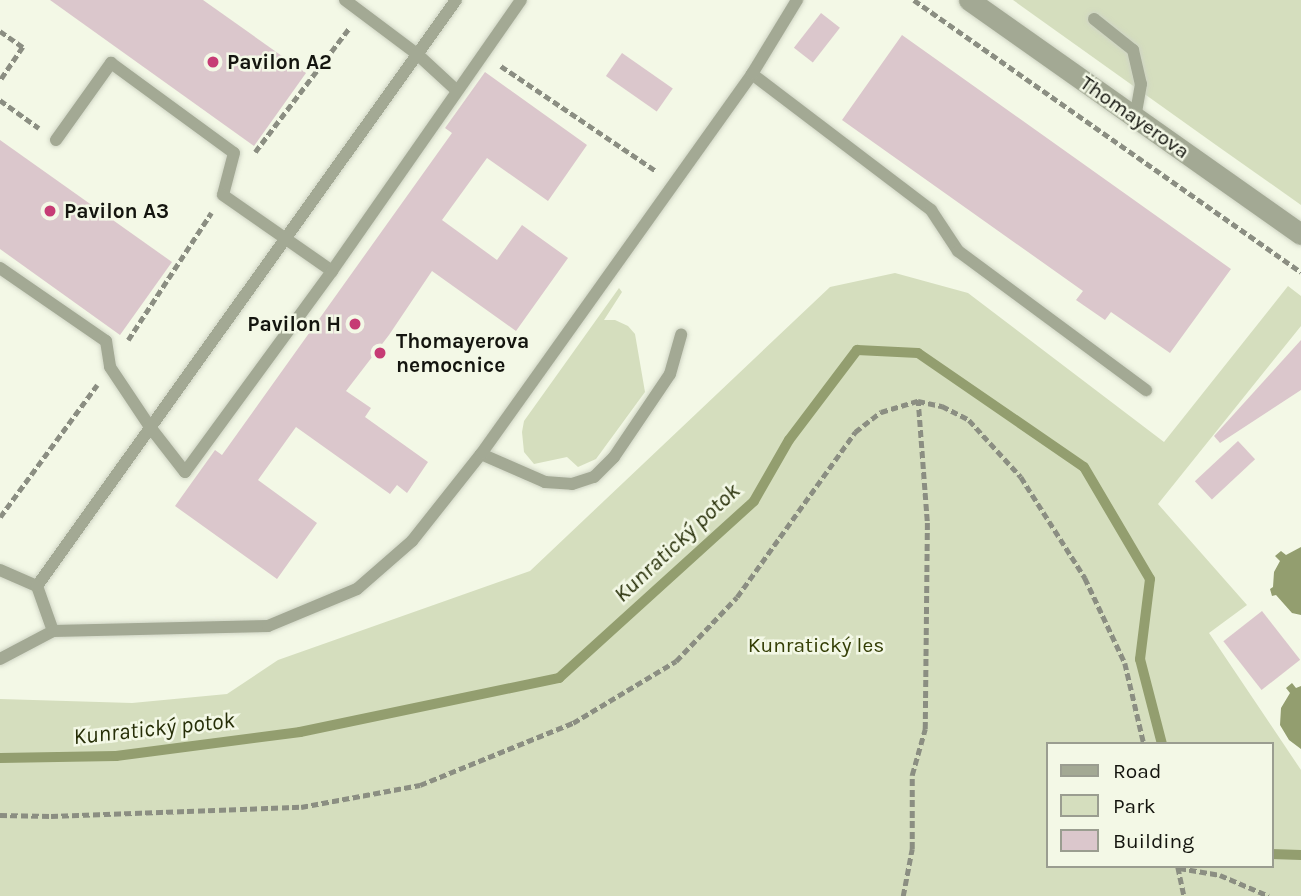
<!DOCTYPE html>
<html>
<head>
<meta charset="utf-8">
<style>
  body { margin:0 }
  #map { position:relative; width:1301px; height:896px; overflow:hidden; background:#f3f8e6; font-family:Karla,sans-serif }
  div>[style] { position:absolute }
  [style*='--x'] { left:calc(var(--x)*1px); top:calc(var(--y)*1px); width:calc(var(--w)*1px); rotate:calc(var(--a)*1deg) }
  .green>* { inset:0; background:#d5debe }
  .water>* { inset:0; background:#939e6f }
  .stream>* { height:10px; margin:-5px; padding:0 5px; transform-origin:5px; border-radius:5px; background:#939e6f }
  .building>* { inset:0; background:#dbc7cc; transform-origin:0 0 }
  .path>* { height:4.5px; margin-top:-2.25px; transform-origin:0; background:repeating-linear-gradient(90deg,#8b8e82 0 7px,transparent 0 10.5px) }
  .roads { filter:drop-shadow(0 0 2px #cfd4c4) drop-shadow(0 0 2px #cfd4c4) }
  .service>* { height:12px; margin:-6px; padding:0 6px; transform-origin:6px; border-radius:6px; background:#a3a994 }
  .minor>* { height:21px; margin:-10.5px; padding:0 10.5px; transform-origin:10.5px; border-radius:10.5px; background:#a3a994 }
  .dots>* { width:19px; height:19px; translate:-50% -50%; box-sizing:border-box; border:4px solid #f3f8e6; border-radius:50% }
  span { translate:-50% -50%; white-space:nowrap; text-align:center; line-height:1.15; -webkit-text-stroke:5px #f3f8e6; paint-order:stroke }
  .poi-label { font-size:21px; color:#14150f; font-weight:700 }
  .left { translate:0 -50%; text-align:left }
  .right { translate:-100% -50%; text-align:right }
  .street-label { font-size:21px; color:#14150f }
  .park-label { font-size:21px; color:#343e05 }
  .water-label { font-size:23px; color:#262e07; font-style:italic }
  .legend { position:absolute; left:1046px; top:742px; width:228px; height:126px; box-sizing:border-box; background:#f3f8e6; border:2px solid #9a9d90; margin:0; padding:9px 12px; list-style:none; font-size:21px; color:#14150f }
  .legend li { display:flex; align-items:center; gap:14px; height:35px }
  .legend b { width:35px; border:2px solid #9a9d90 }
</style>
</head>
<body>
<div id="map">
  <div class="green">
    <i style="clip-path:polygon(1013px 0,1301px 0,1301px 205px,1216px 145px)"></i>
    <i style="clip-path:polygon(evenodd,895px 273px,968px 293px,1164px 442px,1288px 286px,1301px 296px,1301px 326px,1158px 504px,1247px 605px,1209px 633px,1301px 770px,1301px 896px,0 896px,0 699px,132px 703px,227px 694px,278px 660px,530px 571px,830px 287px,895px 273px,1047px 744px,1271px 744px,1271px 866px,1047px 866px,1047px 744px)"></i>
    <i style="clip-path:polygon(619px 288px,622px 292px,604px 320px,615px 320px,628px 326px,635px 334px,645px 392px,596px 459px,578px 467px,567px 457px,534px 464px,524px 452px,522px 432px,524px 421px)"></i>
  </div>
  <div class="water">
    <i style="clip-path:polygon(1301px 547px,1301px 615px,1292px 613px,1276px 595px,1272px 596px,1270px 589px,1273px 587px,1274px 572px,1280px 561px,1275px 556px,1281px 551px,1286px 555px)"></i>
    <i style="clip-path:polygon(1292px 683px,1296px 688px,1301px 686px,1301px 749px,1289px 740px,1280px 725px,1281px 708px,1290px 693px,1286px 688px)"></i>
  </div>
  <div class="stream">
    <i style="--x:0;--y:758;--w:116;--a:-1"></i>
    <i style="--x:116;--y:756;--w:186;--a:-7.4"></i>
    <i style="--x:300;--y:732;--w:265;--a:-11.8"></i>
    <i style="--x:559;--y:678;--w:263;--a:-42.2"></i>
    <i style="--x:754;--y:501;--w:70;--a:-60.2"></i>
    <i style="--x:789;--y:440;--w:113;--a:-52.9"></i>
    <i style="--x:857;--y:350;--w:61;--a:2.8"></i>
    <i style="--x:918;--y:353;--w:201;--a:34.5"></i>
    <i style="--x:1084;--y:467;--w:130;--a:59.5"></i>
    <i style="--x:1150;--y:579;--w:81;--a:97.1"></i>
    <i style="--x:1140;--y:659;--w:88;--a:75.5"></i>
    <i style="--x:1271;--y:854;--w:30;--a:2"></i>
  </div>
  <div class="building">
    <i style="clip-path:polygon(50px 0,203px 0,306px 73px,254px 146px)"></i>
    <i style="left:821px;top:13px;width:24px;height:44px;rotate:38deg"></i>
    <i style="clip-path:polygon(902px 35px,1231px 269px,1170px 353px,1111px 312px,1105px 320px,1076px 300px,1083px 291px,842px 120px)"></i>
    <i style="left:622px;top:53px;width:62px;height:28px;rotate:35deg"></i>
    <i style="clip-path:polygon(485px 72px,587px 145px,548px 201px,487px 158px,442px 220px,497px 260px,522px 225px,568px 258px,516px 331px,432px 271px,389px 335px,346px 391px,371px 408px,365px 417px,428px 462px,407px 493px,397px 485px,390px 494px,296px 427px,258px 480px,317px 523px,277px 579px,175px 506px,215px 450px,222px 455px,452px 133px,445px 128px)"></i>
    <i style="clip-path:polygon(0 140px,172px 262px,120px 335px,0 249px)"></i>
    <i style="clip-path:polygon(1301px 340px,1301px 390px,1220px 443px,1214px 436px)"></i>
    <i style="left:1238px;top:441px;width:25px;height:59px;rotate:47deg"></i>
    <i style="left:1262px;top:611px;width:62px;height:49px;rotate:52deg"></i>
  </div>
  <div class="path">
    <i style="--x:914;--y:0;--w:473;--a:35.1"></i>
    <i style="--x:0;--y:31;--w:28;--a:35"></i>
    <i style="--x:23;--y:47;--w:41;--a:124.1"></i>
    <i style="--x:501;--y:66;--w:187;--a:34.1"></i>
    <i style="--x:0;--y:100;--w:48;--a:35.7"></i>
    <i style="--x:255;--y:152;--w:156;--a:-52.8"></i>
    <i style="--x:128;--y:340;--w:152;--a:-56.8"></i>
    <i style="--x:0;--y:517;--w:164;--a:-53.7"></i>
    <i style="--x:0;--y:815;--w:51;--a:1.1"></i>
    <i style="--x:51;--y:816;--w:250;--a:-2.1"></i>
    <i style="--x:301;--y:807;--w:121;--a:-10.5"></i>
    <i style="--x:420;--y:785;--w:165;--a:-22.1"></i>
    <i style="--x:573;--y:723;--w:120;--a:-31"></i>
    <i style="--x:676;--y:661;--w:88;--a:-46.4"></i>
    <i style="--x:737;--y:597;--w:203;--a:-54.4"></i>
    <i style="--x:855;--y:432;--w:33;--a:-38"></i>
    <i style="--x:881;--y:412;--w:39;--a:-17"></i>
    <i style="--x:918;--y:401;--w:25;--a:12"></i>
    <i style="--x:942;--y:406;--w:30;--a:27"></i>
    <i style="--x:969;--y:420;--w:77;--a:47.6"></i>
    <i style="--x:1021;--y:477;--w:120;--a:57.6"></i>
    <i style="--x:1085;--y:578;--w:94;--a:64.8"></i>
    <i style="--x:1125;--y:663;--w:83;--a:76.8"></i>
    <i style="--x:1178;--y:867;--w:30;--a:78"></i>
    <i style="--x:1179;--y:868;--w:42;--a:9.7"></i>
    <i style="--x:1220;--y:875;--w:53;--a:23.2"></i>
    <i style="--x:903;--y:896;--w:48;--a:-79.2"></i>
    <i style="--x:912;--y:849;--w:74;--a:-90"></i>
    <i style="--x:912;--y:775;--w:48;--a:-74.2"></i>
    <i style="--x:925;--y:729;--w:208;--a:-89.4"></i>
    <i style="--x:927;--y:521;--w:120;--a:-94.3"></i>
  </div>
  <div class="roads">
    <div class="service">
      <i style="--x:345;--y:0;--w:90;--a:36.9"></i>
      <i style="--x:417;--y:54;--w:53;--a:42.7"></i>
      <i style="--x:1094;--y:19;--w:50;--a:38.5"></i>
      <i style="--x:1133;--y:50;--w:35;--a:77"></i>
      <i style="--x:1141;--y:84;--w:34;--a:100"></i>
      <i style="--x:752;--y:74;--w:225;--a:37.2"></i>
      <i style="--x:931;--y:210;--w:49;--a:56.6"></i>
      <i style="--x:958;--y:251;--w:234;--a:36.5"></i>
      <i style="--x:56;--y:140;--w:95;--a:-54.5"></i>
      <i style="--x:111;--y:63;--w:152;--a:36.2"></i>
      <i style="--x:234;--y:153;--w:43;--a:104.7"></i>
      <i style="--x:223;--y:195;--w:133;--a:34.9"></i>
      <i style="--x:0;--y:268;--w:129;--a:34.6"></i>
      <i style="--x:106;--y:341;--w:26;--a:81"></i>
      <i style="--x:110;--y:367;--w:72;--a:56.3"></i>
      <i style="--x:150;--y:427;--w:57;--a:52.1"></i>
      <i style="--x:185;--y:472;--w:249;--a:-53.8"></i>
      <i style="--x:332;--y:271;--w:330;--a:-55.1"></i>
      <i style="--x:481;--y:454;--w:70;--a:23.6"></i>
      <i style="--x:545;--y:482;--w:27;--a:4"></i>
      <i style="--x:572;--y:484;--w:23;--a:-18"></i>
      <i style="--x:594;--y:477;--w:28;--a:-45"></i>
      <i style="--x:614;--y:457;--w:100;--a:-56"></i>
      <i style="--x:670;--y:374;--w:41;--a:-74.2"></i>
      <i style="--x:0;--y:570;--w:40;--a:23.4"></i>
      <i style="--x:37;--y:586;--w:48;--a:70.4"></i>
      <i style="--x:37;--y:586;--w:720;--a:-54.43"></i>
      <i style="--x:0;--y:659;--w:60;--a:-27.8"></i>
      <i style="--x:53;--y:631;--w:215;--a:-1.3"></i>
      <i style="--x:268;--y:626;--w:96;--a:-22.6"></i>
      <i style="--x:357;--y:589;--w:73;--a:-41.1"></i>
      <i style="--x:412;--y:541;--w:111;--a:-51.6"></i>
      <i style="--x:481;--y:454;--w:467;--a:-54.5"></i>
      <i style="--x:752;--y:74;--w:87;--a:-58.7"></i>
    </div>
    <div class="minor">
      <i style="--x:969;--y:0;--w:406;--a:35.2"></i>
    </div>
  </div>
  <div class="dots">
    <i style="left:213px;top:62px;background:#c63c75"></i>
    <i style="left:50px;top:211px;background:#c63c75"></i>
    <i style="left:355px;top:324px;background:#c63c75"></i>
    <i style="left:380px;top:353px;background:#c63c75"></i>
  </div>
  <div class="poi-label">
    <span class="left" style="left:227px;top:62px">Pavilon A2</span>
    <span class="left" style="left:64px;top:211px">Pavilon A3</span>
    <span class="right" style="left:341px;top:324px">Pavilon H</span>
    <span class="left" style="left:396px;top:353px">Thomayerova<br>nemocnice</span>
  </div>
  <div class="street-label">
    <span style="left:1135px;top:117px;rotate:35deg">Thomayerova</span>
  </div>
  <div class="park-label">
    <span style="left:816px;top:645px">Kunratický les</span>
  </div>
  <div class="water-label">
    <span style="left:677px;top:543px;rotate:-43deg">Kunratický potok</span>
    <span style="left:154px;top:729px;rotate:-6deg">Kunratický potok</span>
  </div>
  <ul class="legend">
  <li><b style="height:9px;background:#a3a994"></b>Road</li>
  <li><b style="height:19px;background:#d5debe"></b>Park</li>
  <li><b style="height:19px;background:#dbc7cc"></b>Building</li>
  </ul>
</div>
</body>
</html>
